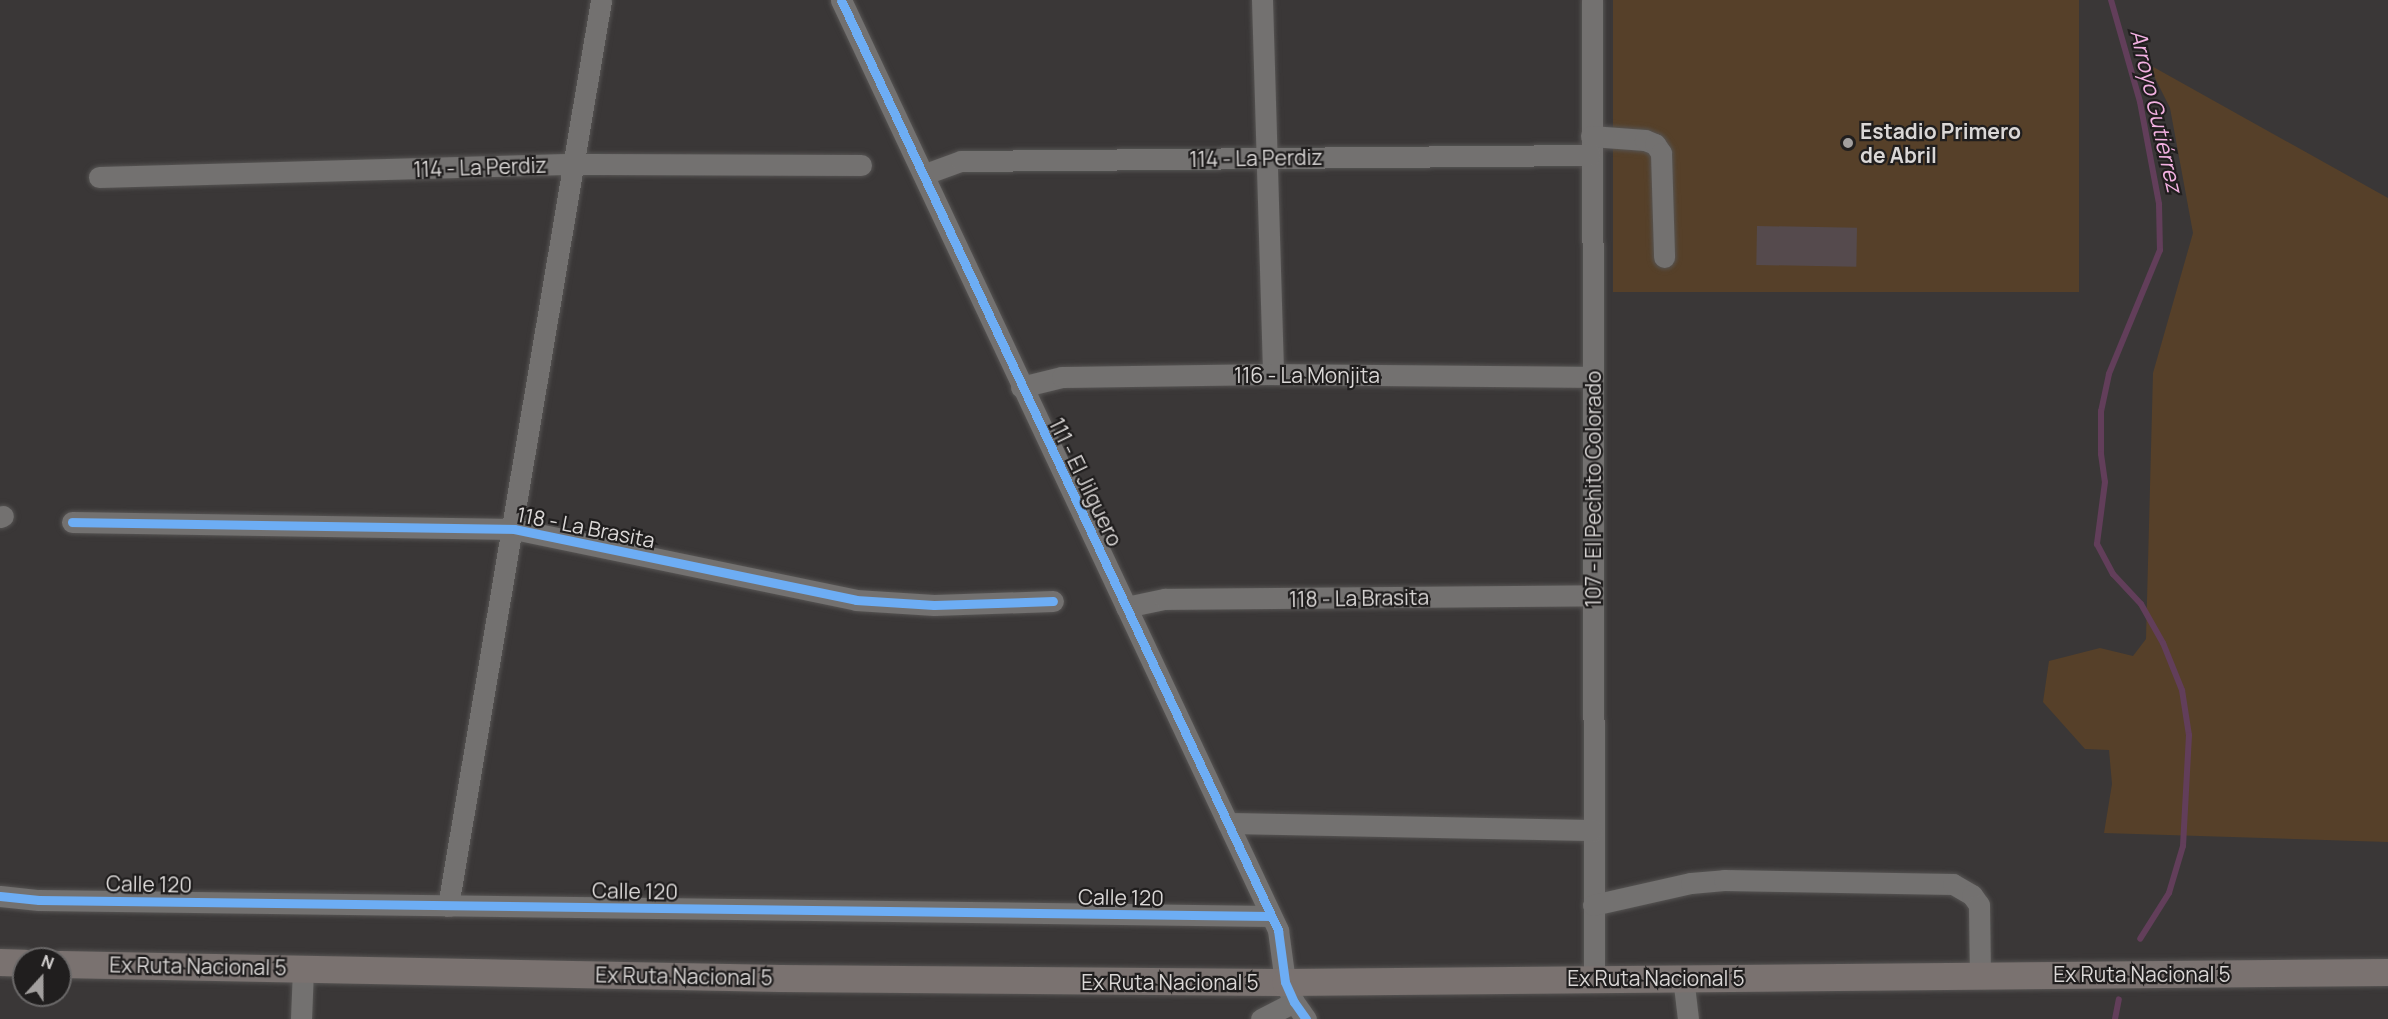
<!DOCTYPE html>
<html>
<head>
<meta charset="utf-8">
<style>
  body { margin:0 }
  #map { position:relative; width:2388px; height:1019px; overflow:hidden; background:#3a3737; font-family:Manrope,sans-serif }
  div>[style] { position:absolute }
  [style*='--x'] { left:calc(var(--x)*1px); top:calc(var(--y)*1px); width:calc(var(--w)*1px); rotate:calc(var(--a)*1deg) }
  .green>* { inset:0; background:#564029; transform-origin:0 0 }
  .stream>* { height:6px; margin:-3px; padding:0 3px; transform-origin:3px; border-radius:3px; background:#623e5a }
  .building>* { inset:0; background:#554a4d; transform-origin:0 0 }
  .roads { filter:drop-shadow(0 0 2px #565453) drop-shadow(0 0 2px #565453) }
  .minor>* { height:21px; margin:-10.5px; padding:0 10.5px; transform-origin:10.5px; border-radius:10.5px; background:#737170 }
  .major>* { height:27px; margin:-13.5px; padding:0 13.5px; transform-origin:13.5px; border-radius:13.5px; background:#7a7270 }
  .cycleway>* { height:9px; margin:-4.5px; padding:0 4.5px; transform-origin:4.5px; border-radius:4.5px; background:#6dadf4 }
  .dots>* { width:16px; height:16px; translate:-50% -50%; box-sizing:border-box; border:3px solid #201e1e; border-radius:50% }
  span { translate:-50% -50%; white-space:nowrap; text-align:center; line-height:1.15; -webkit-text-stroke:4.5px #201e1e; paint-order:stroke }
  .poi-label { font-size:21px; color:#dad7d6; font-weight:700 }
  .left { translate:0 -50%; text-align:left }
  .street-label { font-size:21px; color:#dad7d6 }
  .water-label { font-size:22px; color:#f3b1e2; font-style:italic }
  .north { position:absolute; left:12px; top:947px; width:60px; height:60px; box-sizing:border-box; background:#201e1e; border:2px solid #6a6868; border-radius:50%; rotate:21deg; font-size:16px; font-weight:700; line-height:24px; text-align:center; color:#dad7d6 }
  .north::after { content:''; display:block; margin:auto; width:21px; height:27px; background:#a29f9e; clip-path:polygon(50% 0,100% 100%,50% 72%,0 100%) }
</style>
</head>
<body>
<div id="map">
  <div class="green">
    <i style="left:1613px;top:0;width:466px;height:292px"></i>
    <i style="clip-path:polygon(2148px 64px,2388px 198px,2388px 842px,2104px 833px,2112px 784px,2109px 750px,2085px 749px,2043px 702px,2049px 661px,2100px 648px,2133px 656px,2146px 639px,2153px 373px,2193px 233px,2170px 108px)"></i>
  </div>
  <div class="stream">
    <i style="--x:2111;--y:0;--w:106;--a:74.1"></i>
    <i style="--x:2140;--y:102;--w:104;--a:79.4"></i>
    <i style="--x:2159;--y:204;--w:46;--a:88.8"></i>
    <i style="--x:2160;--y:250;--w:134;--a:112.4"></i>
    <i style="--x:2109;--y:374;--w:38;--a:102"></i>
    <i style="--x:2101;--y:411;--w:43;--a:90"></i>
    <i style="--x:2101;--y:454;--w:28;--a:82"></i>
    <i style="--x:2105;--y:482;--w:63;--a:97.4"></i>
    <i style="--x:2097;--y:544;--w:34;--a:62"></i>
    <i style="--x:2113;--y:574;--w:41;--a:47"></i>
    <i style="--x:2141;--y:604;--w:45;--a:60.6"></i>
    <i style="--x:2163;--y:643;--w:51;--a:68"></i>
    <i style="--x:2182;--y:690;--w:46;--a:81.2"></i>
    <i style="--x:2189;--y:735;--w:111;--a:93.1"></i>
    <i style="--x:2183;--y:846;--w:49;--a:106.6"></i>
    <i style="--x:2169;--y:893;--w:54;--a:122.2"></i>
    <i style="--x:2115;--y:1019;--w:20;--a:-79"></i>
  </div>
  <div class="building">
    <i style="left:1757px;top:226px;width:100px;height:39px;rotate:1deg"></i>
  </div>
  <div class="roads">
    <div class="minor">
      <i style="--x:841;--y:0;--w:1028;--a:64.83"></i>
      <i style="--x:1278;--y:930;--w:52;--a:82.3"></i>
      <i style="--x:1285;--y:982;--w:22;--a:66"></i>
      <i style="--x:1294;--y:1002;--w:21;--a:55"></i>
      <i style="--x:1262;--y:0;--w:374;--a:88.3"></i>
      <i style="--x:1592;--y:0;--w:978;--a:89.88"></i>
      <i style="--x:1591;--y:136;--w:54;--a:4.2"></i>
      <i style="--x:1645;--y:140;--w:11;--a:22"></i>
      <i style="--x:1655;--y:144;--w:11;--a:56"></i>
      <i style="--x:1661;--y:153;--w:104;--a:88.3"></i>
      <i style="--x:925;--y:174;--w:38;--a:-20"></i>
      <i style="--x:961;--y:161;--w:629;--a:-0.55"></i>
      <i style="--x:99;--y:177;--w:476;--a:-1.6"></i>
      <i style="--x:575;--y:164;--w:286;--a:0.2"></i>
      <i style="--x:1021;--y:387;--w:42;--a:-13.7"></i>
      <i style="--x:1062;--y:377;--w:211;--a:-0.8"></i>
      <i style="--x:1273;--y:374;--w:320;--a:0.5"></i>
      <i style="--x:0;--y:517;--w:3;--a:-18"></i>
      <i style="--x:72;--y:522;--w:442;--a:0.9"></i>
      <i style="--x:514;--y:529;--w:349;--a:11.7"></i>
      <i style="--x:856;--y:600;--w:78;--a:3.7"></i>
      <i style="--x:934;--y:605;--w:119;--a:-1.9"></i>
      <i style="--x:1126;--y:607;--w:40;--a:-12"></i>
      <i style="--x:1165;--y:599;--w:428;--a:-0.5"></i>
      <i style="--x:1228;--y:823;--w:364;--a:1.1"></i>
      <i style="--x:0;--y:896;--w:39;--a:6"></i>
      <i style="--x:39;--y:900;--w:1231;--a:0.74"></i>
      <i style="--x:1593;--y:905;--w:100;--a:-12.7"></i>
      <i style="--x:1691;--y:883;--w:33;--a:-5"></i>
      <i style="--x:1724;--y:880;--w:229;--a:1"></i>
      <i style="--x:1953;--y:884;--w:22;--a:30"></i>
      <i style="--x:1972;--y:895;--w:12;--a:55"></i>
      <i style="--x:1979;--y:905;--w:70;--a:89.2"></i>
      <i style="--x:448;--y:906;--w:919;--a:-80.41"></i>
      <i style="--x:1683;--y:977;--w:42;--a:83.2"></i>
      <i style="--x:301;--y:1019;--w:50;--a:-87.7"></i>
      <i style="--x:1261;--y:1019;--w:37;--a:-27"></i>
    </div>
    <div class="major">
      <i style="--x:0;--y:962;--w:24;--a:2"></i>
      <i style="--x:60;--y:964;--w:720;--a:1.11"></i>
      <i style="--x:780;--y:978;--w:505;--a:0.45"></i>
      <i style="--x:1285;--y:982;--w:1103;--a:-0.52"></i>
    </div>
  </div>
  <div class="cycleway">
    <i style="--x:841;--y:0;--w:1028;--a:64.83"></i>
    <i style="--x:1278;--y:930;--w:52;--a:82.3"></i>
    <i style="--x:1285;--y:982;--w:22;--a:66"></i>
    <i style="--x:1294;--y:1002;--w:21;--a:55"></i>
    <i style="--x:72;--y:522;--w:442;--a:0.9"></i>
    <i style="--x:514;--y:529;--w:349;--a:11.7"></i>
    <i style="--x:856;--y:600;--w:78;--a:3.7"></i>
    <i style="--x:934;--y:605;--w:119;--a:-1.9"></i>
    <i style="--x:0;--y:896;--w:39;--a:6"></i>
    <i style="--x:39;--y:900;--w:1231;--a:0.74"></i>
  </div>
  <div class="dots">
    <i style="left:1848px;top:143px;background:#a29f9e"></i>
  </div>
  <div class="poi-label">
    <span class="left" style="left:1860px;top:143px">Estadio Primero<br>de Abril</span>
  </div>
  <div class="street-label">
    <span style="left:1256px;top:158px;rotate:-1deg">114 - La Perdiz</span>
    <span style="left:480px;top:167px;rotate:-2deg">114 - La Perdiz</span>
    <span style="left:1307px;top:375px">116 - La Monjita</span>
    <span style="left:1086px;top:482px;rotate:64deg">111 - El Jilguero</span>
    <span style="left:1593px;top:489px;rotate:-90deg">107 - El Pechito Colorado</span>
    <span style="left:586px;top:527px;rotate:11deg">118 - La Brasita</span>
    <span style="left:1359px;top:598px;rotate:-1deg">118 - La Brasita</span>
    <span style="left:149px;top:884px;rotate:1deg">Calle 120</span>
    <span style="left:635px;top:891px;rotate:1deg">Calle 120</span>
    <span style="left:1121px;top:897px;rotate:1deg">Calle 120</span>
    <span style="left:198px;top:966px;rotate:1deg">Ex Ruta Nacional 5</span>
    <span style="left:2142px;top:974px">Ex Ruta Nacional 5</span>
    <span style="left:684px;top:976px;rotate:1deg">Ex Ruta Nacional 5</span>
    <span style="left:1656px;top:978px">Ex Ruta Nacional 5</span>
    <span style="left:1170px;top:982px">Ex Ruta Nacional 5</span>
  </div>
  <div class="water-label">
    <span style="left:2156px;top:111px;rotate:77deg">Arroyo Gutiérrez</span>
  </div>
  <div class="north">N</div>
</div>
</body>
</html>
